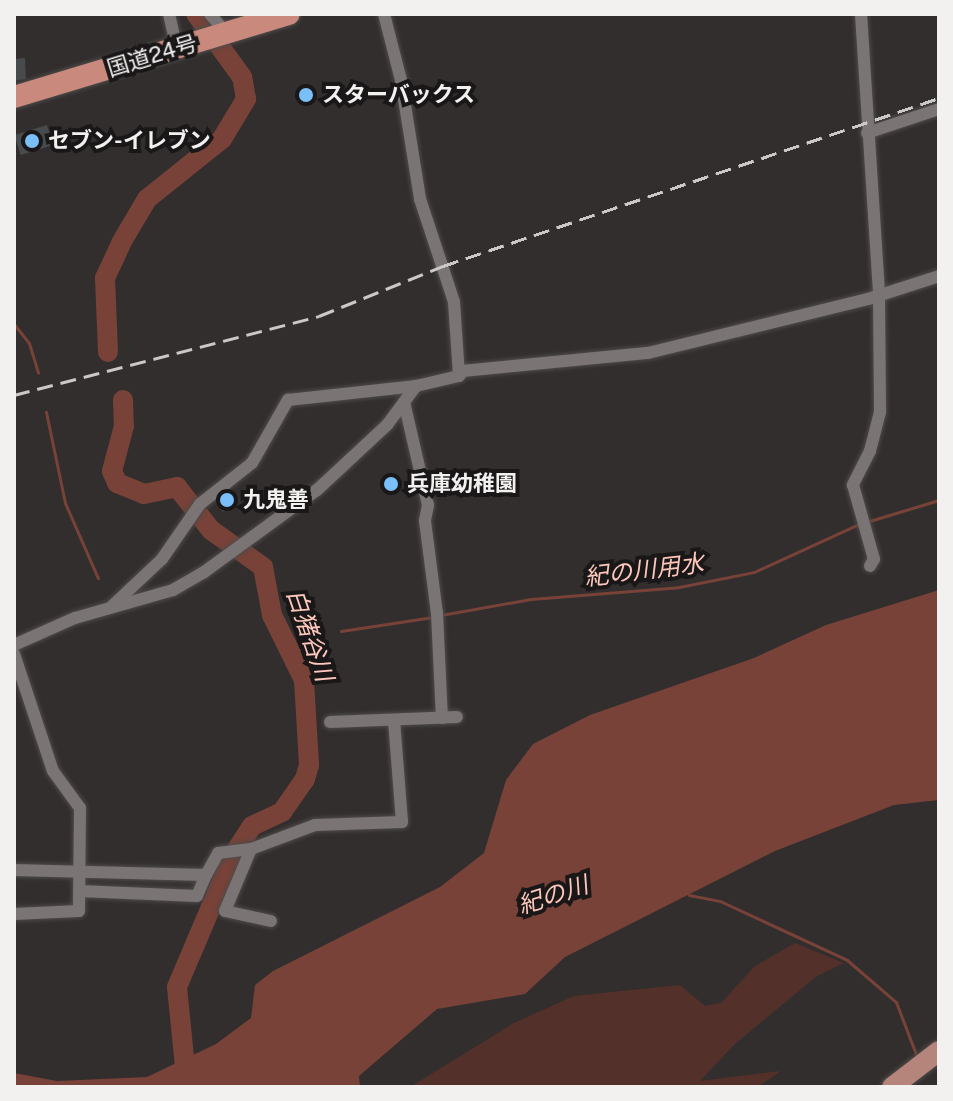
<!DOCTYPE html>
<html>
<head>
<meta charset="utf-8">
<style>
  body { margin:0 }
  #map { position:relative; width:953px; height:1101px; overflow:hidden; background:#322e2d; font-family:"Public Sans","Noto Sans JP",sans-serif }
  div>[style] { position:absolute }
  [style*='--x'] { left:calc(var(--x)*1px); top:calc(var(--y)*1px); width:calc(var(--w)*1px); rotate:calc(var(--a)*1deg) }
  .green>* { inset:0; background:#533029 }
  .water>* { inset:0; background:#784238 }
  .stream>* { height:3px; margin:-1.5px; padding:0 1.5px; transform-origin:1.5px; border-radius:1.5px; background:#784238 }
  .river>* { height:20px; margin:-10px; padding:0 10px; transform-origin:10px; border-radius:10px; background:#784238 }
  .building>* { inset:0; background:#484b4e; transform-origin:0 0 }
  .roads { filter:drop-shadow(0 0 2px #4e4b4a) drop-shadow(0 0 2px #4e4b4a) }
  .minor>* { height:12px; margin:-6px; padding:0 6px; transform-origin:6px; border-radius:6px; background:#7a7574 }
  .primary>* { height:20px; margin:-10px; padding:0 10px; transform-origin:10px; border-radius:10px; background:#b5847a }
  .trunk>* { height:22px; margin:-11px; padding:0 11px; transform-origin:11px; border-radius:11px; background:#c9897c }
  .rail>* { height:3px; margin-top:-1.5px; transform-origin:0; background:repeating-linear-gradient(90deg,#cbc9c8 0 16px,transparent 0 24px) }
  .dots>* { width:22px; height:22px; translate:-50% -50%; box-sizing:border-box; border:4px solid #191717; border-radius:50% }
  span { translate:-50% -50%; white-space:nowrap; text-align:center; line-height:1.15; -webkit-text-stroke:8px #191717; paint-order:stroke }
  .street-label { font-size:22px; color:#f3f1f0 }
  .poi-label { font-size:22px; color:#f3f1f0; font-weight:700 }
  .left { translate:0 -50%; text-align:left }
  .water-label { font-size:24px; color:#fec7bc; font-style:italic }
  .frame { position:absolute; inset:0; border:16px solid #f3f1f0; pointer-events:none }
</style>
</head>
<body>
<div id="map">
  <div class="green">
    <i style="clip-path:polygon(795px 943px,844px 963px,817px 976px,736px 1043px,700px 1081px,781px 1071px,758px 1087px,410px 1087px,514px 1023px,574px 996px,680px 985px,705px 1006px,721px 1003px,755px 966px)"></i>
  </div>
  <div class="water">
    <i style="clip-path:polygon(939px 590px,939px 800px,894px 805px,775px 851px,565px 957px,525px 994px,437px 1009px,359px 1076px,360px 1087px,14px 1087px,14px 1073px,57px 1081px,147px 1077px,216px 1044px,251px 1018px,255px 985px,273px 971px,440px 887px,484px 853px,506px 780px,533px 744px,590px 715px,754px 658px,826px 625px)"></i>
  </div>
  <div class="stream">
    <i style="--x:14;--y:324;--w:24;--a:52"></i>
    <i style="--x:29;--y:343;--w:31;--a:73"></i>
    <i style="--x:46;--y:412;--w:93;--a:78.2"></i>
    <i style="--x:65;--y:503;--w:82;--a:66.3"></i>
    <i style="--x:866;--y:522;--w:76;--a:-16.8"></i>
    <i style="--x:441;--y:615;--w:91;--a:-10.1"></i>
    <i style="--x:531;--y:599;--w:148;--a:-4.6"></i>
    <i style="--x:679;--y:587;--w:76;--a:-11.3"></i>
    <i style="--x:754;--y:572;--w:115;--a:-24.6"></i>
    <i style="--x:341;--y:631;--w:93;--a:-8.7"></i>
    <i style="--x:689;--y:895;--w:32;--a:11"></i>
    <i style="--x:720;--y:901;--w:140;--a:24.9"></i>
    <i style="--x:847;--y:960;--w:65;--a:40.6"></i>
    <i style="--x:896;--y:1002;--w:59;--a:69.1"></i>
  </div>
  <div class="river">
    <i style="--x:108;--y:352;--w:74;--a:-92.3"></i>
    <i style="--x:105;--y:278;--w:38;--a:-65"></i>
    <i style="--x:121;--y:243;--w:51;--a:-59.4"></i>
    <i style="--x:147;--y:199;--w:96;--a:-38.7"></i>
    <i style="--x:222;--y:139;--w:47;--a:-59"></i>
    <i style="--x:246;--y:99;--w:22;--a:-100"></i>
    <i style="--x:242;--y:77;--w:78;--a:-126.1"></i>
    <i style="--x:123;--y:400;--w:26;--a:88"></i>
    <i style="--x:124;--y:426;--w:47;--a:104.9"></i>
    <i style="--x:112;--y:471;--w:13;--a:67"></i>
    <i style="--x:117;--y:483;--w:29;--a:22"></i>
    <i style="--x:144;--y:494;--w:34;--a:-12"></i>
    <i style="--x:177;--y:487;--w:55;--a:51.7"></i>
    <i style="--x:211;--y:530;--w:64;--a:35.4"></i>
    <i style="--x:263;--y:567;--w:49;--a:79.4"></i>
    <i style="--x:272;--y:615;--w:72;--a:63.8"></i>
    <i style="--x:304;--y:680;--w:85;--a:86.6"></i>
    <i style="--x:309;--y:765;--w:15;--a:106"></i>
    <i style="--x:305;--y:779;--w:40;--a:124.9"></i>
    <i style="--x:282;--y:812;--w:33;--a:155"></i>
    <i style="--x:252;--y:826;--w:35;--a:123"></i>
    <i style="--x:233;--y:855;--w:143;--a:113"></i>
    <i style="--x:177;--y:987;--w:100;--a:84.3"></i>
  </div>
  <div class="building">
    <i style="clip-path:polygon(25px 58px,26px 79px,14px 81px,14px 59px)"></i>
    <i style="left:47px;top:125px;width:21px;height:34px;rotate:73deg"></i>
    <i style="left:232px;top:491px;width:11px;height:20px;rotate:52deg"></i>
  </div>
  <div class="roads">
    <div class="minor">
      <i style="--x:169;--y:14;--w:35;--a:77"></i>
      <i style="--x:210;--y:14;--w:25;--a:50"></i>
      <i style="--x:384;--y:14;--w:68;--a:75.6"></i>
      <i style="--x:401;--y:80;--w:121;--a:80.9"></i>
      <i style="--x:420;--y:199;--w:108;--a:71.7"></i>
      <i style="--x:454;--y:302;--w:74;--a:86.1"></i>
      <i style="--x:861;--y:14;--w:282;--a:86.3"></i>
      <i style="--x:879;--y:295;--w:117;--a:89.5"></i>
      <i style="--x:880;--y:412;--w:40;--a:104.4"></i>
      <i style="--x:870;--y:451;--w:38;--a:117"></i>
      <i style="--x:853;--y:485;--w:77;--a:74.2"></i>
      <i style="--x:874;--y:559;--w:8;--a:120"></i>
      <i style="--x:867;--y:133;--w:76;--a:-18.4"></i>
      <i style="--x:404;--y:402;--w:106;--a:76.9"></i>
      <i style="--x:428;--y:505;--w:16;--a:101"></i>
      <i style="--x:425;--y:521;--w:93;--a:82.6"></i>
      <i style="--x:437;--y:613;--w:105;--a:87.3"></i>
      <i style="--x:111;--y:607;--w:70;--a:-43.3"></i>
      <i style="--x:162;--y:559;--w:67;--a:-55.4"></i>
      <i style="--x:200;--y:504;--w:66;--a:-38.3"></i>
      <i style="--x:252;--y:463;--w:73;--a:-60.3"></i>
      <i style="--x:288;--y:400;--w:129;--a:-6.2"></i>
      <i style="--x:14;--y:645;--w:67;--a:-23.9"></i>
      <i style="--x:75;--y:618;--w:102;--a:-15.9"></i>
      <i style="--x:173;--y:590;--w:36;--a:-30"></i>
      <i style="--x:204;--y:572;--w:140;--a:-36"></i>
      <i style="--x:317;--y:490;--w:96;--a:-42.9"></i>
      <i style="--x:387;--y:425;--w:49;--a:-53.4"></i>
      <i style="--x:416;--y:386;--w:44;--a:-13.1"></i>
      <i style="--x:459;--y:376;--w:6;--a:-51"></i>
      <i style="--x:463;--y:371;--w:186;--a:-5.6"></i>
      <i style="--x:648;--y:353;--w:227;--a:-13.8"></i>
      <i style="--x:868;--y:299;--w:75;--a:-17.9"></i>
      <i style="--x:14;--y:654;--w:123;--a:71.6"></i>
      <i style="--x:53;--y:771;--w:46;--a:53.9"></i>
      <i style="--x:80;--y:808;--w:103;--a:90.6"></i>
      <i style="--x:79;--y:911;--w:65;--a:177.4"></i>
      <i style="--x:330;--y:722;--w:127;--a:-2.3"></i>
      <i style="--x:251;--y:849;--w:67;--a:112.8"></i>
      <i style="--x:225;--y:911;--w:47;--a:12.3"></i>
      <i style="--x:14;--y:870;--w:192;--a:1.5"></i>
      <i style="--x:206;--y:875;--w:25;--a:-61"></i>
      <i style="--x:218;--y:853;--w:33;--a:-7"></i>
      <i style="--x:251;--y:849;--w:68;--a:-20.6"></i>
      <i style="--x:315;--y:825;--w:87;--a:-2"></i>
      <i style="--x:402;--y:822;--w:102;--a:-94.5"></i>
      <i style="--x:79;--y:891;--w:118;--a:2.4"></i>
      <i style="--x:197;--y:896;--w:23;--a:-67"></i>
    </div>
    <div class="primary">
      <i style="--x:892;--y:1087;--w:59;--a:-37.5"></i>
    </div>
    <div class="trunk">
      <i style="--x:14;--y:97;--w:287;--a:-16.8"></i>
    </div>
  </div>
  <div class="rail">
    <i style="--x:14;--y:395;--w:315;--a:-14.5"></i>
    <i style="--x:319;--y:316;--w:134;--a:-22"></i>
    <i style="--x:443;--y:266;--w:524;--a:-18.71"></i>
  </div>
  <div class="dots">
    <i style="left:306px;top:95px;background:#7abff8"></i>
    <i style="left:32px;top:141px;background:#7abff8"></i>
    <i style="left:391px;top:484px;background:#7abff8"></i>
    <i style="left:227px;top:500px;background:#7abff8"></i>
  </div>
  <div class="street-label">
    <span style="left:152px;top:56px;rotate:-17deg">国道24号</span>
  </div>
  <div class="poi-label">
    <span class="left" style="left:322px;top:95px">スターバックス</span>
    <span class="left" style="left:48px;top:141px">セブン-イレブン</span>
    <span class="left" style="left:407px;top:484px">兵庫幼稚園</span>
    <span class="left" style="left:243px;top:500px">九鬼善</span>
  </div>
  <div class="water-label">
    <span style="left:644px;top:570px;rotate:-7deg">紀の川用水</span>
    <span style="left:310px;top:635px;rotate:71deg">白猪谷川</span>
    <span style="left:553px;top:895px;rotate:-18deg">紀の川</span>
  </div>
  <div class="frame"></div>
</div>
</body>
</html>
